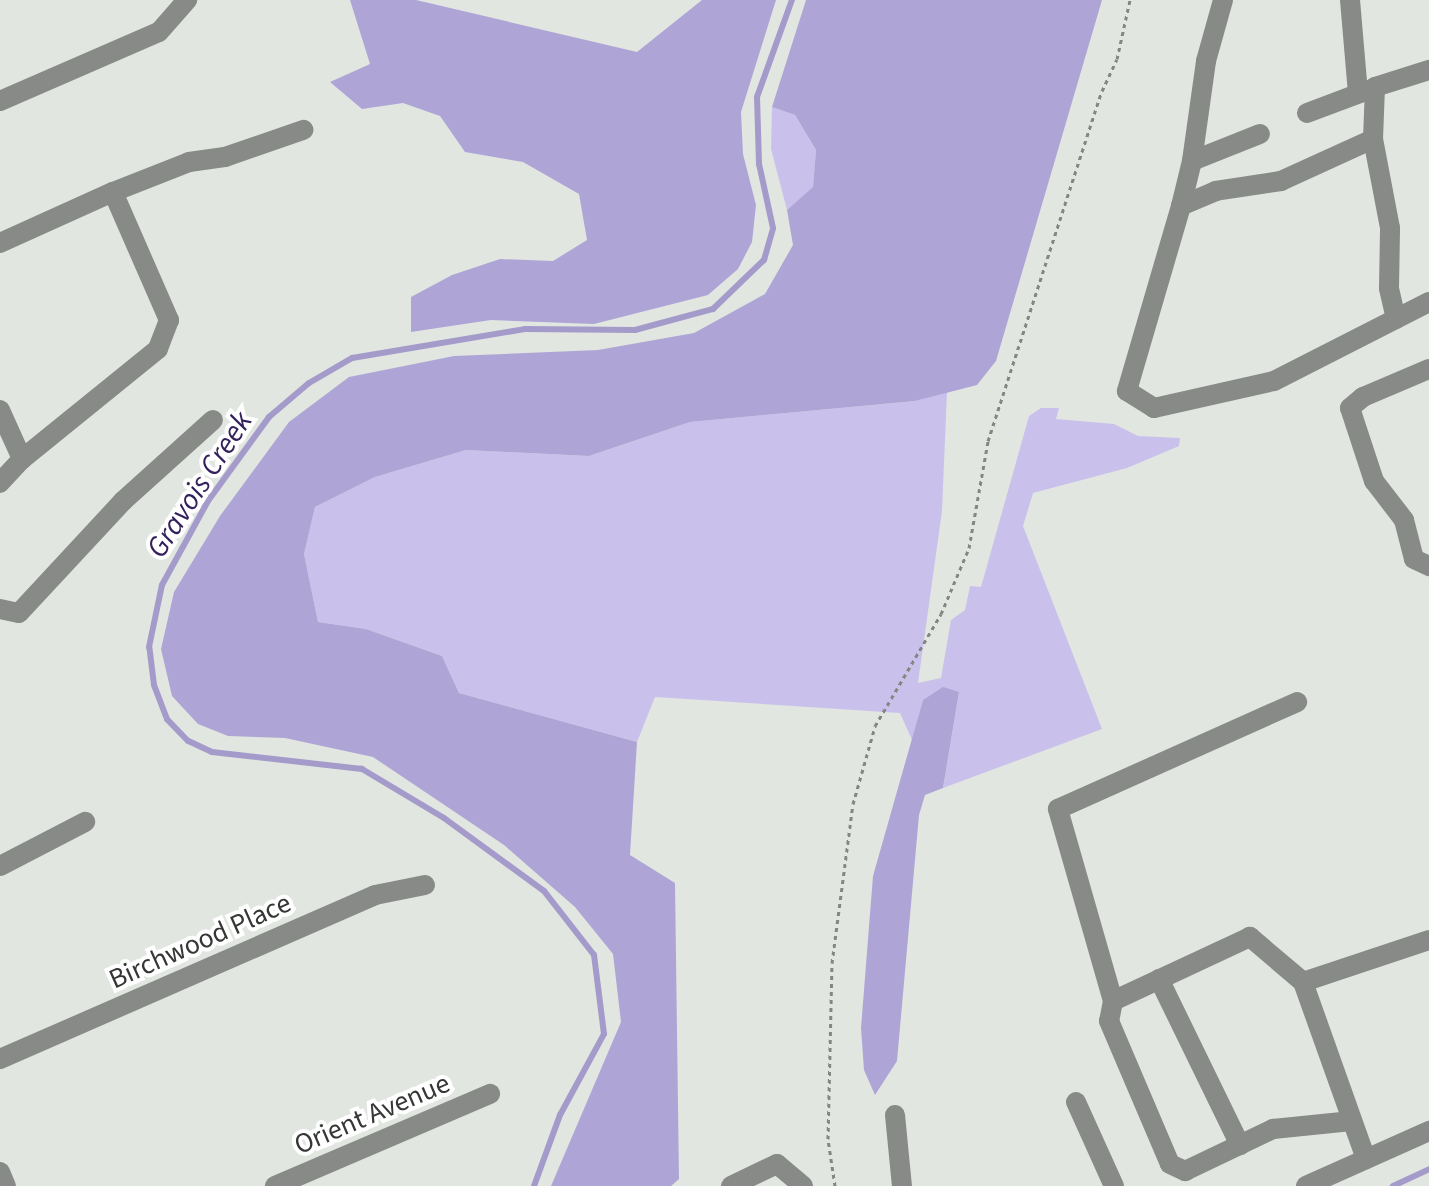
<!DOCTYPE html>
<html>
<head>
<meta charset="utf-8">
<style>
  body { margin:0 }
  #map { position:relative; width:1429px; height:1186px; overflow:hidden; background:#e1e6e1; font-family:"Source Sans 3",sans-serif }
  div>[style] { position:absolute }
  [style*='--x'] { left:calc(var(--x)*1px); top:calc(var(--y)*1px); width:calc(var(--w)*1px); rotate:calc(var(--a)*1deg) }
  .green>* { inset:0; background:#c9c1ec }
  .forest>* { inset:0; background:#aea5d6 }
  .stream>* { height:6px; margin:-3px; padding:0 3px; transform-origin:3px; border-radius:3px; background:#a49bcb }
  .path>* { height:3px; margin-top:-1.5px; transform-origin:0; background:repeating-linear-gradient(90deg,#838683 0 4px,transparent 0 8px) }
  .minor>* { height:20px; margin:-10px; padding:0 10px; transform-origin:10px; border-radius:10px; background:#888a88 }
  span { translate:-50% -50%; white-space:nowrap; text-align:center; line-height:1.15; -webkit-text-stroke:8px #fff; paint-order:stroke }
  .street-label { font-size:28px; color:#353735 }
  .water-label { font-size:30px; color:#33215c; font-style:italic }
</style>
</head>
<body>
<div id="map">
  <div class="green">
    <i style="clip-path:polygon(772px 107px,795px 115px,816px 150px,813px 188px,787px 210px,771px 149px)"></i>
    <i style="clip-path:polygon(947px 392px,942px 511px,918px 683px,941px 678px,951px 620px,965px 610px,970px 586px,981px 587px,1029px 416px,1041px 408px,1059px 408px,1056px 419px,1114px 424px,1138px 436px,1180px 438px,1179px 446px,1127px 468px,1033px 493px,1023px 526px,1102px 729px,943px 788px,959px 692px,923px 700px,912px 740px,900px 713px,655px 697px,637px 742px,459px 693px,442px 656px,366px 629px,318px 622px,304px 554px,315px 507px,375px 477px,466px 450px,589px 456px,690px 422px,915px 401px)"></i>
  </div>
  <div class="forest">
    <i style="clip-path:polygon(350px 0,416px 0,637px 52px,702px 0,776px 0,741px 112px,743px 154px,756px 205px,752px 242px,738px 269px,708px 295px,594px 324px,491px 320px,411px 332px,411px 297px,452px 275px,500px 259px,553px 261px,587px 240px,579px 194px,523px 162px,465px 152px,440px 116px,403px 103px,362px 109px,330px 82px,370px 64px)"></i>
    <i style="clip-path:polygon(806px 0,1102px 0,996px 361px,977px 385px,915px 401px,690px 422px,589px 456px,466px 450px,375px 477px,315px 507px,304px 554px,318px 622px,366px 629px,442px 656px,459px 693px,637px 742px,630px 855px,675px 883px,679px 1179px,671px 1186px,551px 1186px,621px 1022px,613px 954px,575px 907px,504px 845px,373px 757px,285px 738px,228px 736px,198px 724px,172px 696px,161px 649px,174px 592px,220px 516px,289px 422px,349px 377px,454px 356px,598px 350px,694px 333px,765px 294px,793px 245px,787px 210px,813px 187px,816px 150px,795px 115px,772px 107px)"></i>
    <i style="clip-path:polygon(943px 687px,959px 692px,943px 788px,925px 795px,919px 815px,897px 1061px,875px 1095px,864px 1070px,861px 1028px,873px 876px,923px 700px)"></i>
  </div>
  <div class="stream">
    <i style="--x:534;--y:1186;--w:76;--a:-69.9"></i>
    <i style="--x:560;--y:1115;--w:92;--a:-61.5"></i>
    <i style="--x:604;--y:1034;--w:80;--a:-97.2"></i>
    <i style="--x:594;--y:955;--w:81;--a:-128"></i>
    <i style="--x:544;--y:891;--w:124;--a:-143.9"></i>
    <i style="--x:444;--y:818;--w:96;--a:-149.1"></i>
    <i style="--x:362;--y:769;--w:151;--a:-173.5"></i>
    <i style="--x:212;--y:752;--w:26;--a:-155"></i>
    <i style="--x:188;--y:741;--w:30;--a:-134"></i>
    <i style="--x:167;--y:719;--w:36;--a:-111"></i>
    <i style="--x:154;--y:685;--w:38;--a:-97"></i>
    <i style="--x:149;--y:647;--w:63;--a:-78.2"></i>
    <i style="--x:162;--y:585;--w:96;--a:-61.3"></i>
    <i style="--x:208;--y:501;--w:104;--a:-54"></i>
    <i style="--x:269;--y:417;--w:52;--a:-40.4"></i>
    <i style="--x:309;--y:383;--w:50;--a:-30.2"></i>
    <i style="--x:352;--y:358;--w:175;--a:-9.5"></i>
    <i style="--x:525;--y:329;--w:110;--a:0.5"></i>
    <i style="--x:635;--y:330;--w:81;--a:-15.1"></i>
    <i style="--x:713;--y:309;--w:71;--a:-43.9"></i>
    <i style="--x:764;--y:260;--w:33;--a:-74"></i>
    <i style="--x:773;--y:228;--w:66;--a:-102.3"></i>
    <i style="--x:759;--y:164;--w:67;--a:-91.7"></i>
    <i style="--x:757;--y:97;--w:103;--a:-70.2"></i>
    <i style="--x:1393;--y:1186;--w:40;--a:-25"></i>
  </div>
  <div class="path">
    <i style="--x:835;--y:1186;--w:48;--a:-98.5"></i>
    <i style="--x:828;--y:1139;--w:176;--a:-88.7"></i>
    <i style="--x:832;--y:963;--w:160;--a:-82.5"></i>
    <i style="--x:853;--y:804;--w:81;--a:-74.2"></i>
    <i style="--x:875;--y:726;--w:130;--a:-59.5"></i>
    <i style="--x:941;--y:614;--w:72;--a:-67"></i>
    <i style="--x:969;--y:548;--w:109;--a:-79.9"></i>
    <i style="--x:988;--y:441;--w:368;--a:-72"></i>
    <i style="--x:1102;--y:91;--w:35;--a:-65"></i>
    <i style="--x:1117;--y:59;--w:60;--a:-77.6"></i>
  </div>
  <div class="minor">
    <i style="--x:1350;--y:0;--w:94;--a:85.1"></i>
    <i style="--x:0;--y:101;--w:173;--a:-23.5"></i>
    <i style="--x:159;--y:32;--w:43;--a:-48.8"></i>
    <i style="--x:1307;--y:113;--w:65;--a:-20.7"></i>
    <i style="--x:1373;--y:139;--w:52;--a:-87.8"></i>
    <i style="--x:1375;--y:87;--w:57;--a:-17.5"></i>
    <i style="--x:1192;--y:161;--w:101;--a:-82"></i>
    <i style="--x:1206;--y:61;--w:63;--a:-74.4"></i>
    <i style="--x:113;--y:192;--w:82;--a:-21.5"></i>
    <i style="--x:189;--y:162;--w:36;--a:-8"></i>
    <i style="--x:225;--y:157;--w:83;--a:-19.1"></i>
    <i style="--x:1181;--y:206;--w:46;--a:-76.3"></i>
    <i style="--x:1192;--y:161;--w:73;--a:-21.7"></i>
    <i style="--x:0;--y:243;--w:124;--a:-24.3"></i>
    <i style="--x:113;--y:192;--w:140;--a:66.4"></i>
    <i style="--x:169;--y:320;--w:31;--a:111"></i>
    <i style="--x:158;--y:349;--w:175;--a:141"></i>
    <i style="--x:22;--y:459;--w:33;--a:133"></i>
    <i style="--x:1396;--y:319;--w:32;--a:-103"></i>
    <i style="--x:1389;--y:288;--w:60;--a:-89"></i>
    <i style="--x:1390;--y:228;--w:91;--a:-100.8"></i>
    <i style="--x:1373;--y:139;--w:101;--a:155.5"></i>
    <i style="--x:1281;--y:181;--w:66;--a:171.3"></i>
    <i style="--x:1216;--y:191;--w:38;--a:157"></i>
    <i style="--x:1181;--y:206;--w:193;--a:106.3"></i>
    <i style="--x:1127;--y:391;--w:32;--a:32"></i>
    <i style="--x:1154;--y:408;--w:123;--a:-12.7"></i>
    <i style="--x:1274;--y:381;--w:174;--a:-27"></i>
    <i style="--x:1429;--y:369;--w:72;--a:157"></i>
    <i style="--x:1363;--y:397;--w:17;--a:140"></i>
    <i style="--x:1350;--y:408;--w:77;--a:71.8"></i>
    <i style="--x:1374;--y:481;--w:49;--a:52.4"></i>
    <i style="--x:1404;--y:520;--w:40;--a:75.6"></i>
    <i style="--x:1414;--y:559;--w:17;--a:25"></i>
    <i style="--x:0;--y:410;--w:54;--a:65.8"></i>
    <i style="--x:0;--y:609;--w:19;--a:12"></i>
    <i style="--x:19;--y:613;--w:153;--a:-47.1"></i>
    <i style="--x:123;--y:501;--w:121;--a:-42"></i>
    <i style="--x:0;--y:866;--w:96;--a:-27.4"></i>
    <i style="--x:1159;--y:979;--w:185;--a:64"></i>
    <i style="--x:1303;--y:982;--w:70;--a:-139.7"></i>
    <i style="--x:1250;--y:937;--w:151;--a:155"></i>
    <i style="--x:1113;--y:1001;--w:20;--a:101"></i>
    <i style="--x:1109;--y:1021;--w:155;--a:66.9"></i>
    <i style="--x:1170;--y:1164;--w:17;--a:25"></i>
    <i style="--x:1185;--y:1171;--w:98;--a:-25.5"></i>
    <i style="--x:1273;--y:1129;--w:79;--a:-5.8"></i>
    <i style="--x:1113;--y:1001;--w:200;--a:-106"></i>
    <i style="--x:1058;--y:809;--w:262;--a:-24.1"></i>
    <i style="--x:0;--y:1059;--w:409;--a:-23.6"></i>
    <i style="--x:375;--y:895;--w:51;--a:-11.3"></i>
    <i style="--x:1076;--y:1102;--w:92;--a:65.7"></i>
    <i style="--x:895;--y:1115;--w:71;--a:84.4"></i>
    <i style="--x:1366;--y:1159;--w:188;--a:-109.6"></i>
    <i style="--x:1303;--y:982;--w:133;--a:-18.4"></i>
    <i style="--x:0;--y:1172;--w:15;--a:67"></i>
    <i style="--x:275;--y:1186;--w:234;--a:-23.2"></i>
    <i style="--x:731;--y:1186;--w:51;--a:-25.6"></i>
    <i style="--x:777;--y:1164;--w:34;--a:40"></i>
    <i style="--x:1306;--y:1186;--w:135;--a:-24.1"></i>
  </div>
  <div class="street-label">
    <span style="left:200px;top:941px;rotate:-24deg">Birchwood Place</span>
    <span style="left:372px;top:1114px;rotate:-23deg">Orient Avenue</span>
  </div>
  <div class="water-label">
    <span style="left:200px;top:485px;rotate:-57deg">Gravois Creek</span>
  </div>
</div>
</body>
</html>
